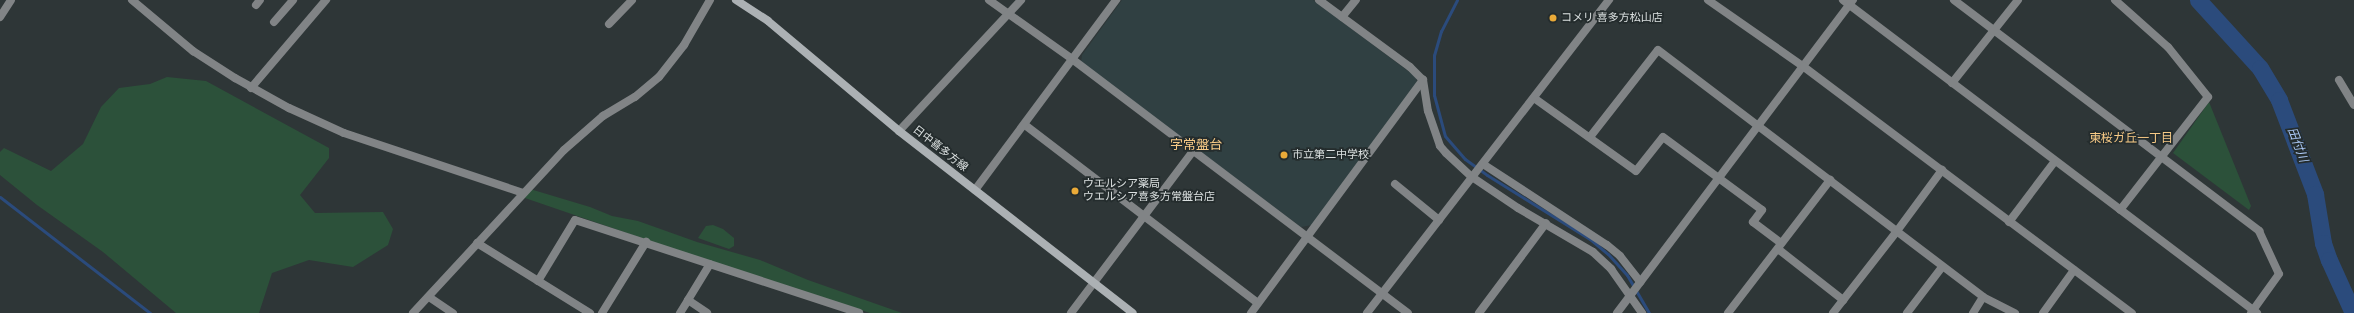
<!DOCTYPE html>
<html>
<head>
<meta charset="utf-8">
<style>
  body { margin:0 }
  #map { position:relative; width:2354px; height:313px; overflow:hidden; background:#2e3637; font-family:"Roboto Serif","Noto Sans JP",serif }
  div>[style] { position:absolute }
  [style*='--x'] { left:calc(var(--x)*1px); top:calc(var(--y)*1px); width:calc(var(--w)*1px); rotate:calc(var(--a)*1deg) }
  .built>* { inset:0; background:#304042 }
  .green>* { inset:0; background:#2c513a }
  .stream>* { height:3px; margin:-1.5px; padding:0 1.5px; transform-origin:1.5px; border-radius:1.5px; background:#2b4b7c }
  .river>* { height:17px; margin:-8.5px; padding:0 8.5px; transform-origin:8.5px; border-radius:8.5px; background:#2b4b7c }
  .minor>* { height:8px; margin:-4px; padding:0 4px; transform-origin:4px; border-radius:4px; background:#818486 }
  .tertiary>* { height:8px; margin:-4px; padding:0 4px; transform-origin:4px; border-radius:4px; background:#818486 }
  .secondary>* { height:8px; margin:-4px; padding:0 4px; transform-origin:4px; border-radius:4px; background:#acb1b4 }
  .dots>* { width:11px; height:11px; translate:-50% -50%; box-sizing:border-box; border:2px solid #242c2d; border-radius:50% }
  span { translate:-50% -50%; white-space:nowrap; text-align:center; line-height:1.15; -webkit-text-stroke:3.5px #242c2d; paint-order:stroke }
  .poi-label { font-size:11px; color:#dbe0e0 }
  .left { translate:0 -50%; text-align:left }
  .street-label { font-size:11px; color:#dbe0e0 }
  .neighbourhood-label { font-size:12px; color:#f7ca86 }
  .water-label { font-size:12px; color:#adcbf9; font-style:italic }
  .quarter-label { font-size:13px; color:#f7ca86 }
</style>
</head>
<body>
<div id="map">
  <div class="built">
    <i style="clip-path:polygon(1122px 0,1313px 0,1416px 77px,1417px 84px,1312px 225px,1301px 227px,1081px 63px,1082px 55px)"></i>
  </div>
  <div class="green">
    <i style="clip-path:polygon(167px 77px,206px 81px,329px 148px,329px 158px,300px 195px,315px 213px,383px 212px,393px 229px,388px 245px,353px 267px,309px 260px,272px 273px,259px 313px,176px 313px,103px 252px,37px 205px,0 175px,0 152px,4px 148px,51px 171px,83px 144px,101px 107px,119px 88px,150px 84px)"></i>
    <i style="clip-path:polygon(2209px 102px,2251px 206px,2249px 210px,2173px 153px)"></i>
    <i style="clip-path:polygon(530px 189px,590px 207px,612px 216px,638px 221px,697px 242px,760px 260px,808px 280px,902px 313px,870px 313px,691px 255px,522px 197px)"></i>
    <i style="clip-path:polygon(713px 225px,723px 229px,734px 238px,734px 246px,729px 249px,698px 238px,706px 226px)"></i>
  </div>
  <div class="stream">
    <i style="--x:1457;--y:0;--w:35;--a:117"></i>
    <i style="--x:1441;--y:31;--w:25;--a:106"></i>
    <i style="--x:1434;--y:55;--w:40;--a:90"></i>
    <i style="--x:1434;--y:95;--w:42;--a:75"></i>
    <i style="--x:1445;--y:136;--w:30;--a:49"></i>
    <i style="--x:1465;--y:159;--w:27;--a:36"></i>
    <i style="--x:1487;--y:175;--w:121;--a:31.9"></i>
    <i style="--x:1590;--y:239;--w:23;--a:40"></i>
    <i style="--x:1608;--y:254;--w:28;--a:48"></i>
    <i style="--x:1627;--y:275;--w:44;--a:59.9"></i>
    <i style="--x:0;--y:197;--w:190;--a:37.7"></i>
  </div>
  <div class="river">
    <i style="--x:2198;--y:0;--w:92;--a:47.6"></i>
    <i style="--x:2260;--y:68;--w:37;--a:59"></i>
    <i style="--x:2279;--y:100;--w:101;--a:69"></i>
    <i style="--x:2315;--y:194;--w:50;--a:80.7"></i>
    <i style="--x:2323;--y:243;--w:18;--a:71"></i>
    <i style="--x:2329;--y:260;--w:58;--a:65.6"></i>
  </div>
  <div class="minor">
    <i style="--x:132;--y:0;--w:80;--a:39.9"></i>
    <i style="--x:193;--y:51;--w:50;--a:32.7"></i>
    <i style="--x:235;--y:78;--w:62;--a:29.1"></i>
    <i style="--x:289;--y:108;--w:60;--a:24.4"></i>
    <i style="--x:344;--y:133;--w:189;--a:18.5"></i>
    <i style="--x:989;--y:0;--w:102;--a:35.4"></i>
    <i style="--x:1072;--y:59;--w:421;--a:37.1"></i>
    <i style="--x:1319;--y:0;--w:113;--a:36.4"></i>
    <i style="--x:1410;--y:67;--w:18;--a:45"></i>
    <i style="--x:1423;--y:80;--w:31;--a:81"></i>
    <i style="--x:1428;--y:111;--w:37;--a:71"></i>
    <i style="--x:1440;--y:146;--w:9;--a:49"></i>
    <i style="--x:1446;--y:153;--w:35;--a:43"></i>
    <i style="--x:1472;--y:177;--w:55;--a:34"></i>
    <i style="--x:1518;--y:208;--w:87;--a:30.4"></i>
    <i style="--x:1593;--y:252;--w:25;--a:43"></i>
    <i style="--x:1611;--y:269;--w:54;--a:54.8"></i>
    <i style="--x:1843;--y:0;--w:519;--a:37.09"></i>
    <i style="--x:1954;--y:0;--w:383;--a:37.1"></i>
    <i style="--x:2259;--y:231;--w:47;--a:65.1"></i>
    <i style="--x:2279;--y:274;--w:48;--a:125.7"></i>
    <i style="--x:2115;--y:0;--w:71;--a:41.6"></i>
    <i style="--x:2168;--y:47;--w:64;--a:51.3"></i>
    <i style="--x:2208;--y:97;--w:143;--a:127.9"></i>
    <i style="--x:256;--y:5;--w:6;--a:-51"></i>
    <i style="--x:1342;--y:17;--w:22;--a:-51"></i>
    <i style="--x:274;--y:22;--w:29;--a:-49"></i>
    <i style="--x:609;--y:24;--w:33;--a:-46"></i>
    <i style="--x:2339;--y:80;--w:29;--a:59"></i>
    <i style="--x:1952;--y:83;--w:106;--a:-51.5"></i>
    <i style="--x:251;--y:88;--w:116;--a:-49.6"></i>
    <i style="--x:1534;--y:98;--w:125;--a:35.6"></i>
    <i style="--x:1636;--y:171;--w:43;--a:-51.5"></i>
    <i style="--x:1663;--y:137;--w:123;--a:36.4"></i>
    <i style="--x:1762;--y:210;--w:15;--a:127"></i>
    <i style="--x:1753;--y:222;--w:35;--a:37"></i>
    <i style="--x:1025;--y:125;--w:293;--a:37.4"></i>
    <i style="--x:899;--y:131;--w:179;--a:-47"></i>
    <i style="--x:1590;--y:137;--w:110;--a:-52"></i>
    <i style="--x:1658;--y:50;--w:408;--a:37.2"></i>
    <i style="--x:1983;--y:297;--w:36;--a:27"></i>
    <i style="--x:1483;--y:164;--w:148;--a:33.2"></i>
    <i style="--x:1607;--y:245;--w:17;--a:40"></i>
    <i style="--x:1620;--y:256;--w:33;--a:52"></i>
    <i style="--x:1395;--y:184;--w:57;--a:39.3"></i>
    <i style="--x:975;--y:190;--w:237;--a:-53.4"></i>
    <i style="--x:2009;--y:222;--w:76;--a:-53"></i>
    <i style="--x:477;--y:243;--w:133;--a:31.8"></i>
    <i style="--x:1778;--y:249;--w:83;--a:38.1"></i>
    <i style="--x:538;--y:281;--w:71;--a:-58.8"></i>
    <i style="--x:575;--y:220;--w:299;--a:18.1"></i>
    <i style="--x:688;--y:300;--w:42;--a:-58.6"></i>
    <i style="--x:413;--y:313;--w:222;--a:-47.2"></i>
    <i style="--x:564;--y:150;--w:52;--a:-41.1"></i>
    <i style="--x:603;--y:116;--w:37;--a:-31"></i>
    <i style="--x:635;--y:97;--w:31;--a:-40"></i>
    <i style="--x:659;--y:77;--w:41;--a:-52"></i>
    <i style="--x:684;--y:45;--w:52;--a:-60"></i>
    <i style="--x:602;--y:313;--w:84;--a:-58.2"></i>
    <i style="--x:680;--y:313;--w:15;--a:-58"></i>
    <i style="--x:688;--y:300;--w:23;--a:34"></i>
    <i style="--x:1071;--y:313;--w:203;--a:-53"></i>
    <i style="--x:1251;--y:313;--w:290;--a:-53.6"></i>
    <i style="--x:1479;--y:313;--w:112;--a:-53.3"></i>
    <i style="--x:1617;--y:313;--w:392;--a:-53"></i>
    <i style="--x:1728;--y:313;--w:168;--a:-52.5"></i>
    <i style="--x:1833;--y:313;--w:104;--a:-52"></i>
    <i style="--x:1897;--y:231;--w:76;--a:-53.6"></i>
    <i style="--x:1907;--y:313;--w:58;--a:-52.7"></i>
    <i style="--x:1973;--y:313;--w:19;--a:-58"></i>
    <i style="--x:2043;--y:313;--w:53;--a:-54.2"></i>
  </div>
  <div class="tertiary">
    <i style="--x:1708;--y:0;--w:117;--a:34.9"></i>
    <i style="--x:1804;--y:67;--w:410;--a:36.9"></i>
    <i style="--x:0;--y:17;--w:20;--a:-57"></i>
    <i style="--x:429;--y:297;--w:29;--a:34"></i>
    <i style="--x:1367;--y:313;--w:396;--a:-52.3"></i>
  </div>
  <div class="secondary">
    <i style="--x:736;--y:0;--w:38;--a:33"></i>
    <i style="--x:768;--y:21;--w:171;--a:40"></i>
    <i style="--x:899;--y:131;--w:296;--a:37.9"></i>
  </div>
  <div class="dots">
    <i style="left:1553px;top:18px;background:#eaaa38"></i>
    <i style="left:1284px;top:155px;background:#eaaa38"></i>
    <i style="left:1075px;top:191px;background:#eaaa38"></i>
  </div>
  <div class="poi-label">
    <span class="left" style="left:1561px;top:18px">コメリ 喜多方松山店</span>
    <span class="left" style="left:1292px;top:155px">市立第二中学校</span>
    <span class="left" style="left:1083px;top:191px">ウエルシア薬局<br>ウエルシア喜多方常盤台店</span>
  </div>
  <div class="street-label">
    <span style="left:940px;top:149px;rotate:38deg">日中喜多方線</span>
  </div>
  <div class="neighbourhood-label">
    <span style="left:2131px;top:139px">東桜ガ丘一丁目</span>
  </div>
  <div class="water-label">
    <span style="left:2297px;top:145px;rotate:69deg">田付川</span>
  </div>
  <div class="quarter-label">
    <span style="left:1196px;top:145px">字常盤台</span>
  </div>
</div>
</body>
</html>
